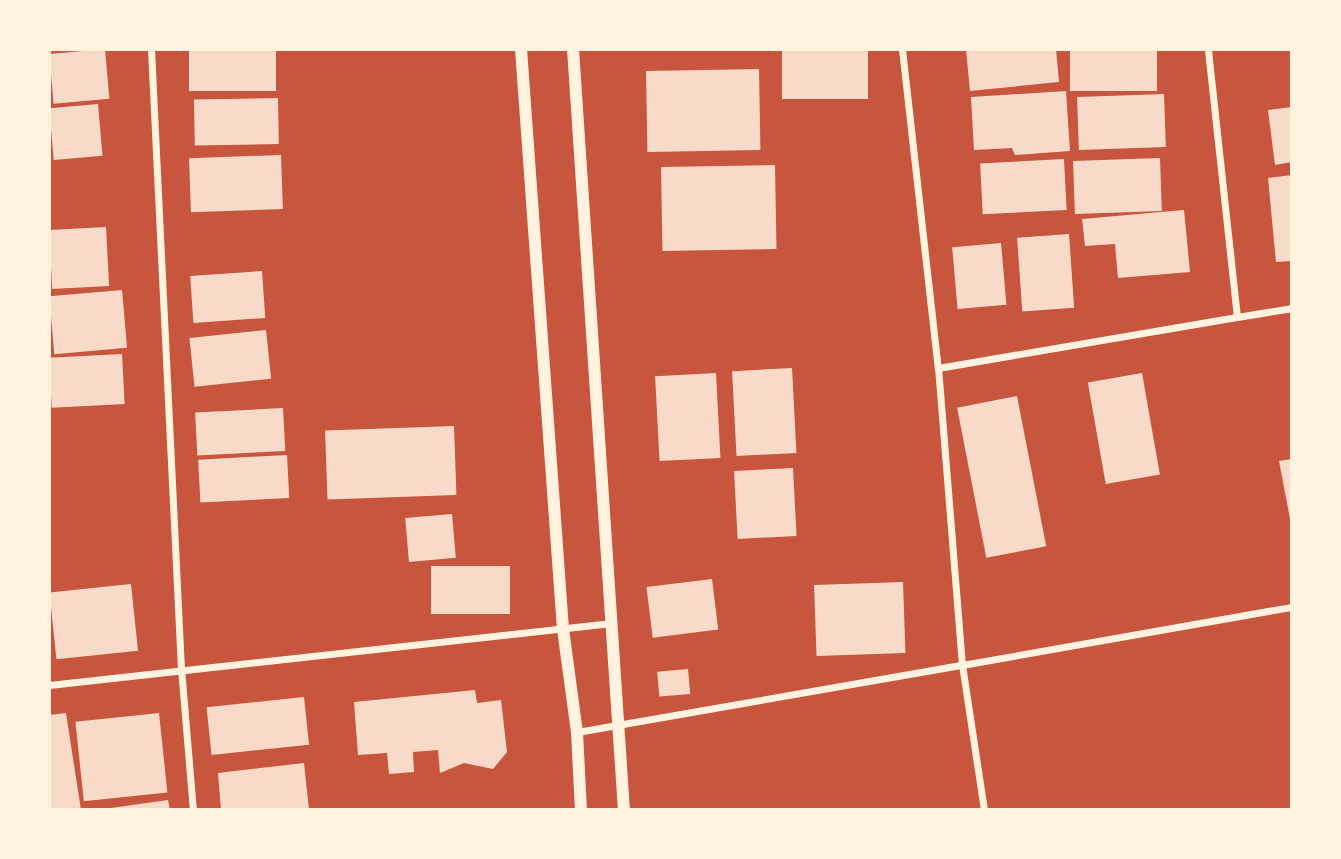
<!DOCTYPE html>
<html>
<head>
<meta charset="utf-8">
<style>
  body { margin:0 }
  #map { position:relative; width:1341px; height:859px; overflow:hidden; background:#c8553d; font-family:Raleway,sans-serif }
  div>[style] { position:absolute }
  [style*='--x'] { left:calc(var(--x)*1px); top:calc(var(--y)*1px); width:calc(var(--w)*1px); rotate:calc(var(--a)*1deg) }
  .building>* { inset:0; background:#f7dbc8; transform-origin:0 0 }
  .minor>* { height:7px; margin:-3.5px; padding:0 3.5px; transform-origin:3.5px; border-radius:3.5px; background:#fff3e0 }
  .tertiary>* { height:12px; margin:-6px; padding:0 6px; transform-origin:6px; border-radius:6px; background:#fff3e0 }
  span { translate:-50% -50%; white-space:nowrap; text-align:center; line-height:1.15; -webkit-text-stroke:5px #fff3e0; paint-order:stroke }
  .frame { position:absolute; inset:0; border:51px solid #fff3e0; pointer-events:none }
</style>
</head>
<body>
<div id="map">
  <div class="building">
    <i style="left:105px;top:49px;width:50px;height:56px;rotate:85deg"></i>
    <i style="left:189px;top:49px;width:87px;height:42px"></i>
    <i style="left:782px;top:49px;width:86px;height:50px"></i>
    <i style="clip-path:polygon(966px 49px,1056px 49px,1059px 82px,970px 91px)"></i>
    <i style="left:1070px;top:49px;width:87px;height:42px"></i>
    <i style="left:759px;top:69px;width:81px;height:113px;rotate:89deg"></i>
    <i style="clip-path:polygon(1066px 91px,1070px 151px,1015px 155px,1012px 148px,974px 150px,971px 97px)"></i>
    <i style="left:1164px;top:94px;width:53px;height:87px;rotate:88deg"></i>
    <i style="left:278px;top:98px;width:46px;height:84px;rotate:89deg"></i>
    <i style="left:98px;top:104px;width:52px;height:49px;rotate:85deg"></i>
    <i style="clip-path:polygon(1292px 107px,1292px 162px,1275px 165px,1268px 110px)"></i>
    <i style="left:281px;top:155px;width:54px;height:92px;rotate:88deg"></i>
    <i style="left:1160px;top:158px;width:53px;height:87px;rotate:88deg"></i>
    <i style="left:1064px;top:159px;width:51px;height:84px;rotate:87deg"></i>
    <i style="left:775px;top:165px;width:84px;height:114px;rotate:89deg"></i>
    <i style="clip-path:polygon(1292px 175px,1292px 261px,1276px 262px,1268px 178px)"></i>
    <i style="clip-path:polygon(1184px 210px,1190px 272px,1118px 278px,1115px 244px,1085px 246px,1082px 219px)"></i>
    <i style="left:106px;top:227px;width:59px;height:57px;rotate:87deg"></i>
    <i style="left:1069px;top:234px;width:74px;height:52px;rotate:86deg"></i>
    <i style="left:1001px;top:243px;width:62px;height:49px;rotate:85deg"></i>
    <i style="left:262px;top:271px;width:47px;height:72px;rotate:86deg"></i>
    <i style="left:122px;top:290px;width:58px;height:73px;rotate:85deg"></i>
    <i style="left:266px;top:330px;width:49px;height:77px;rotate:84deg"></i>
    <i style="left:122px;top:354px;width:50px;height:73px;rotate:87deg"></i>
    <i style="left:792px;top:368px;width:85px;height:60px;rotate:87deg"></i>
    <i style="left:716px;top:373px;width:85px;height:61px;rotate:87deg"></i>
    <i style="left:1142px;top:373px;width:103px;height:55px;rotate:80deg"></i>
    <i style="left:1017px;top:396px;width:153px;height:61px;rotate:79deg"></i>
    <i style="left:283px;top:408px;width:43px;height:88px;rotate:87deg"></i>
    <i style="left:454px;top:426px;width:69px;height:129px;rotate:88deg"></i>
    <i style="left:287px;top:455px;width:43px;height:89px;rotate:87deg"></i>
    <i style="clip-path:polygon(1292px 459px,1292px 523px,1291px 524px,1279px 461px)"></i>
    <i style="left:793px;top:468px;width:68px;height:59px;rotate:87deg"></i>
    <i style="left:452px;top:514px;width:44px;height:47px;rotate:85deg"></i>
    <i style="left:431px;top:566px;width:79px;height:48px"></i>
    <i style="left:712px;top:579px;width:51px;height:66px;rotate:83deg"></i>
    <i style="left:903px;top:582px;width:71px;height:89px;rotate:88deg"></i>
    <i style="left:131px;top:584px;width:67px;height:82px;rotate:84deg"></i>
    <i style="left:688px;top:669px;width:25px;height:31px;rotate:85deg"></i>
    <i style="clip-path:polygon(475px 690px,477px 703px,501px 700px,507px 752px,493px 769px,464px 763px,440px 773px,438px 750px,413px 752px,414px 772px,389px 774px,387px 753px,358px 755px,354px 702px)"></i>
    <i style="left:304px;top:697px;width:48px;height:98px;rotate:84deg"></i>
    <i style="clip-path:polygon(66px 713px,81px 810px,49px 810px,49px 715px)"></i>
    <i style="left:159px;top:713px;width:80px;height:84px;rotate:84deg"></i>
    <i style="clip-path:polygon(304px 763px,309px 810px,221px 810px,218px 773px)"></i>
    <i style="clip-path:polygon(168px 800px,170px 810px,111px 810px,111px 808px)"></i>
  </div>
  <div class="minor">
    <i style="--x:151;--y:49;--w:620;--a:87.23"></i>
    <i style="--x:181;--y:668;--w:143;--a:85.2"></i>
    <i style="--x:902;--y:49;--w:321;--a:83.6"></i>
    <i style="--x:938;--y:368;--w:303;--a:-9.7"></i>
    <i style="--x:1237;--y:317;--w:270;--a:-96.2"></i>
    <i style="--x:1237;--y:317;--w:56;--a:-9.3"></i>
    <i style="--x:49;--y:685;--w:566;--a:-6.28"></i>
    <i style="--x:577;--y:732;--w:391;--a:-9.9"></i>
    <i style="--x:962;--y:665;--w:298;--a:-94.6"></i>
    <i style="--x:984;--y:810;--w:147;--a:-98.6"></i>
    <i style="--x:962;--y:665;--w:335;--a:-10"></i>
  </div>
  <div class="tertiary">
    <i style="--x:521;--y:49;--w:582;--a:85.86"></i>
    <i style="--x:563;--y:629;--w:104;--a:82.3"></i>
    <i style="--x:577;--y:732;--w:78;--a:87.1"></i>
    <i style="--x:573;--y:49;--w:763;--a:86.17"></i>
  </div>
  <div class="frame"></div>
</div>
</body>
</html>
